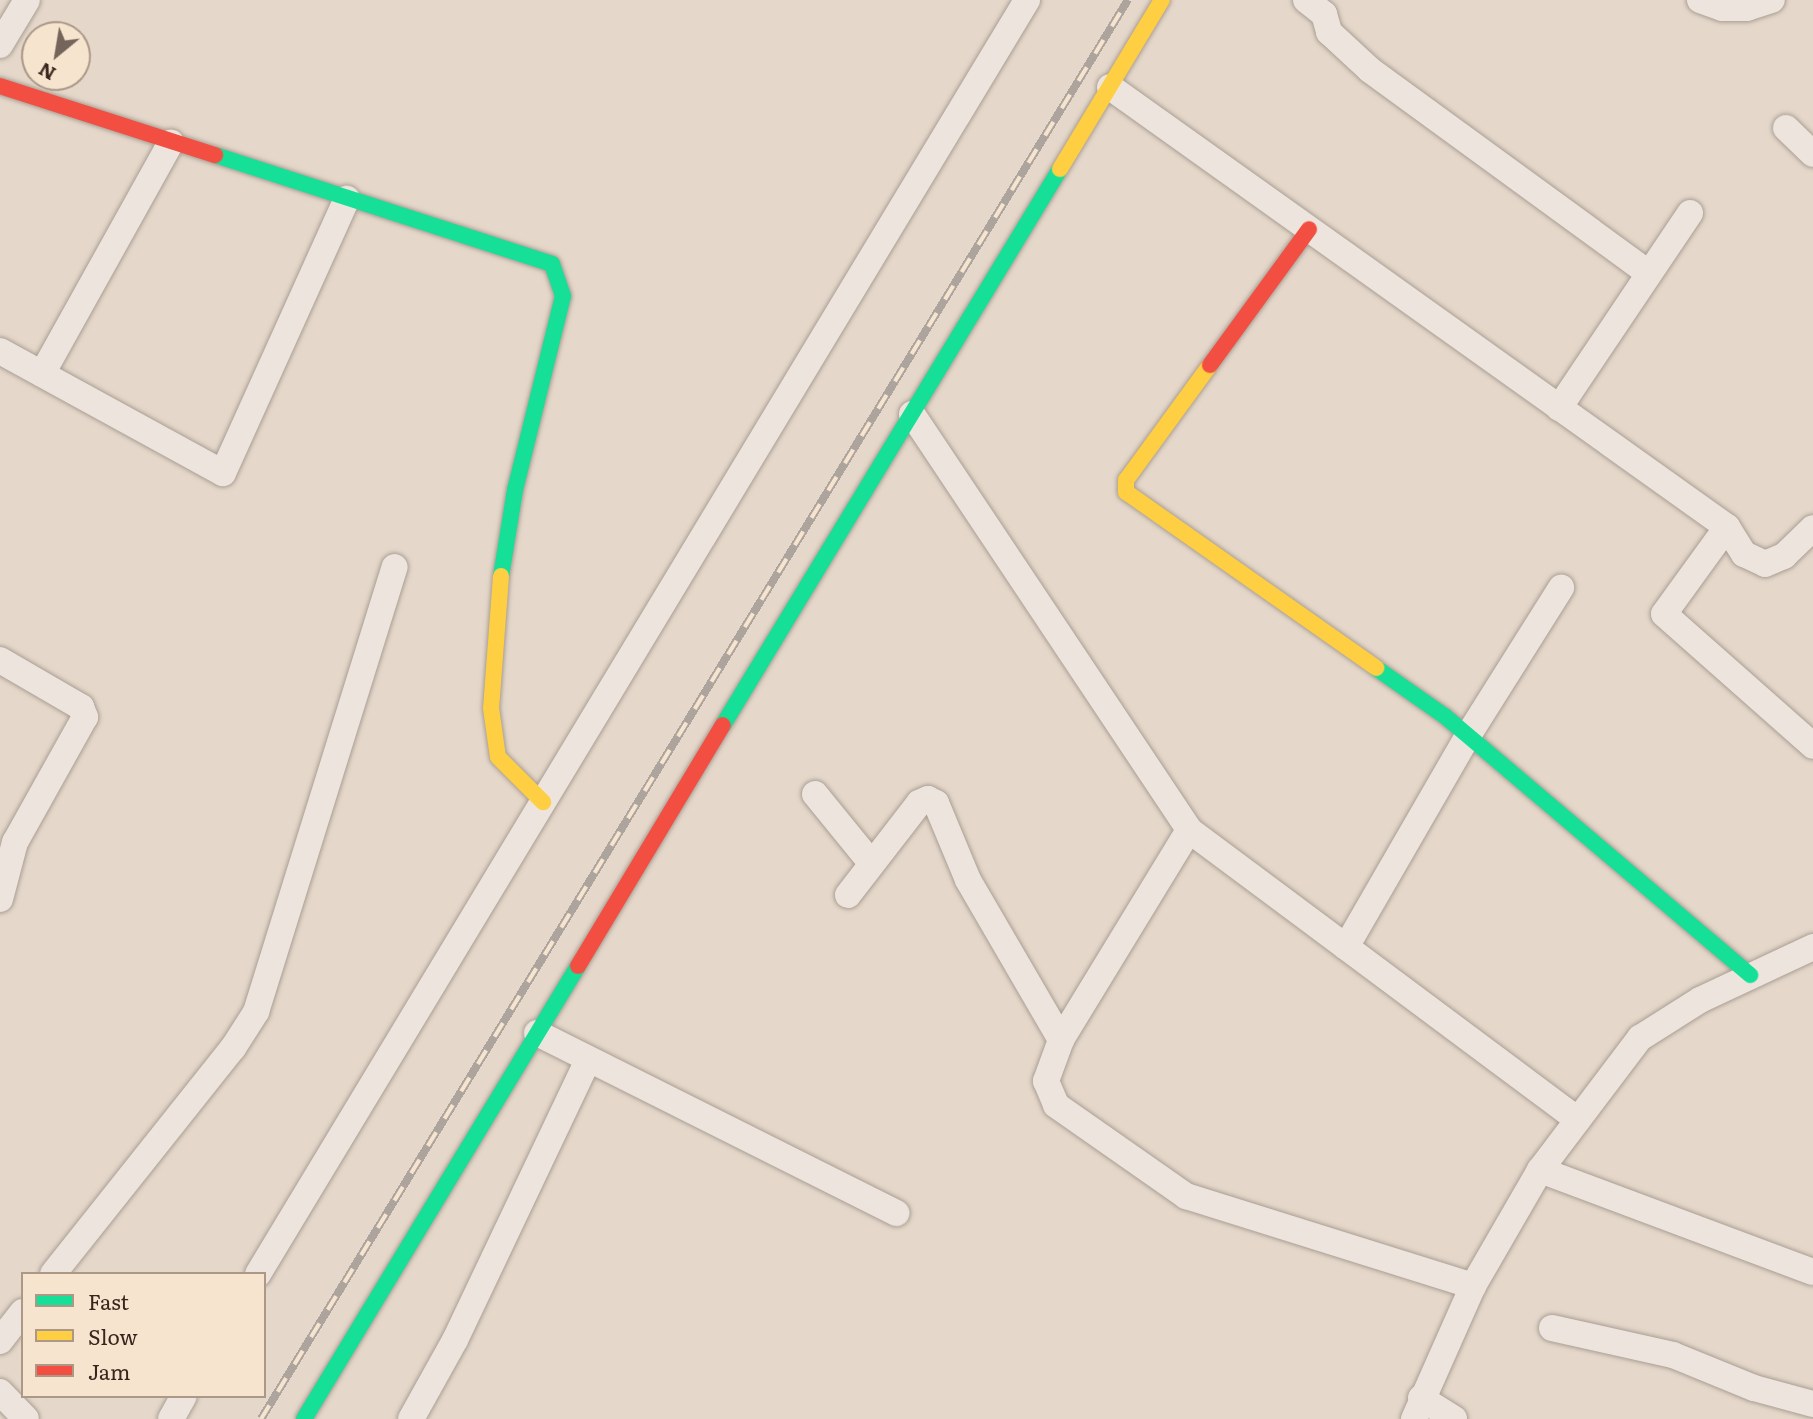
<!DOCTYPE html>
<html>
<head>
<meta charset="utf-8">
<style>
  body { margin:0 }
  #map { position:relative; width:1813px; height:1419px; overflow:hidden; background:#e5d8ca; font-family:Literata,serif }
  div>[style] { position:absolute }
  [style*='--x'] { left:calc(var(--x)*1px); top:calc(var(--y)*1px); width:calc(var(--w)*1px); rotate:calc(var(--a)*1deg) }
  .roads { filter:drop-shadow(0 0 2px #aa9e94) drop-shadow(0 0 2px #aa9e94) }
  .street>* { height:26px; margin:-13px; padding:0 13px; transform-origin:13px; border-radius:13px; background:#ede5dd }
  .fast>* { height:16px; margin:-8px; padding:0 8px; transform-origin:8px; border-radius:8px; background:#16e098 }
  .slow>* { height:16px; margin:-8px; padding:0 8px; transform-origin:8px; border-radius:8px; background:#ffcf43 }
  .jam>* { height:16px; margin:-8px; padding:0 8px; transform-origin:8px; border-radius:8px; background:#f24e42 }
  .rail>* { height:8px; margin-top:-4px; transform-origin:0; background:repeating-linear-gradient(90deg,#f7e4cf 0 16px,#aca49d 0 32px); box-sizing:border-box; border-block:2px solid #aca49d }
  span { translate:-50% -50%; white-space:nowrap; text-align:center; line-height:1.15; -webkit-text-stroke:7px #f7e4cf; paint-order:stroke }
  .legend { position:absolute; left:21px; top:1272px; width:245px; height:126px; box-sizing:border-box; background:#f7e4cf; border:2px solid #ab9887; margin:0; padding:9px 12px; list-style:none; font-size:21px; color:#39251c }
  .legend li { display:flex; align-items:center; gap:14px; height:35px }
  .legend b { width:35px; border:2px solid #ab9887 }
  .north { position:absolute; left:21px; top:21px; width:70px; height:70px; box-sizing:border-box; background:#f7e4cf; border:2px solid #ab9887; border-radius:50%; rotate:210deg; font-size:19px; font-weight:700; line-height:28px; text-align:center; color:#39251c }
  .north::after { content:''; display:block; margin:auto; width:24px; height:32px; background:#756459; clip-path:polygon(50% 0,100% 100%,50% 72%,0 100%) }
</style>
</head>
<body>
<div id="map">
  <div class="roads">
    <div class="street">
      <i style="--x:1306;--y:0;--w:23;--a:38"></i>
      <i style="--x:1324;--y:14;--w:19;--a:74"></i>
      <i style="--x:1329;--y:32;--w:56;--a:42.8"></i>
      <i style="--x:1370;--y:70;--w:344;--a:36.1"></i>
      <i style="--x:1700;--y:0;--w:23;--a:20"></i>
      <i style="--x:1722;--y:8;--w:25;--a:0"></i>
      <i style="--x:1747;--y:8;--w:26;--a:-18"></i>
      <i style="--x:0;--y:45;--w:52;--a:-59"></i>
      <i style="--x:1110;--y:87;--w:758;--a:35.49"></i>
      <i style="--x:1727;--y:527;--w:32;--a:58"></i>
      <i style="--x:1744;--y:554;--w:23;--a:25"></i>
      <i style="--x:1765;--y:564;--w:21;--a:-23"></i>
      <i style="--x:1784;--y:556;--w:40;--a:-44"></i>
      <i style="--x:1786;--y:128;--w:37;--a:44"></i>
      <i style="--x:0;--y:351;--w:254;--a:28.7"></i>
      <i style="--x:223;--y:473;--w:301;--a:-65.7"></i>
      <i style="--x:42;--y:374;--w:265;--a:-60.9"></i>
      <i style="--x:1559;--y:408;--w:235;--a:-56.1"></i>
      <i style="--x:912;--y:414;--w:500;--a:56.3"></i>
      <i style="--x:1189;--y:830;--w:485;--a:36.7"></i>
      <i style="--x:1727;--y:527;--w:107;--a:125.9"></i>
      <i style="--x:1664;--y:614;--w:199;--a:41.5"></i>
      <i style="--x:0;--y:660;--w:94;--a:30.1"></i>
      <i style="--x:81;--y:707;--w:11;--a:68"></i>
      <i style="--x:85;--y:717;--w:143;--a:119.2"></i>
      <i style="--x:15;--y:842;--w:59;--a:104.7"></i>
      <i style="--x:815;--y:794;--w:89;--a:50.9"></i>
      <i style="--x:1189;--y:830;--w:246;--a:121.4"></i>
      <i style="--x:1061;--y:1040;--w:44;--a:110.1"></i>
      <i style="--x:1046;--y:1081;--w:26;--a:67"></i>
      <i style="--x:1056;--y:1105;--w:159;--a:35"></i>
      <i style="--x:1186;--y:1196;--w:301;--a:17.4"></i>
      <i style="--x:848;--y:895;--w:116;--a:-52.3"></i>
      <i style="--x:919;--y:803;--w:10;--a:-24"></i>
      <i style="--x:928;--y:799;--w:9;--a:27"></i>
      <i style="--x:936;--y:803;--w:83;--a:67.4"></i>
      <i style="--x:968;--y:880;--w:185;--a:59.8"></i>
      <i style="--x:1346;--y:947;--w:246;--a:-60"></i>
      <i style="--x:1469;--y:734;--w:173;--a:-57.8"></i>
      <i style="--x:537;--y:1033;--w:402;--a:26.6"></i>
      <i style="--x:1540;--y:1170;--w:291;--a:20.5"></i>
      <i style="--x:53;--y:1274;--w:289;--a:-51.5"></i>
      <i style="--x:233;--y:1048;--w:43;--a:-57.4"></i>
      <i style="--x:256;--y:1012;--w:466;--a:-72.7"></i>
      <i style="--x:258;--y:1274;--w:1488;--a:-58.88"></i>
      <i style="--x:1552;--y:1328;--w:124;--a:12.6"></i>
      <i style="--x:1673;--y:1355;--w:87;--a:22.2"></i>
      <i style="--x:1754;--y:1388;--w:61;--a:15.2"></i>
      <i style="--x:0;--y:1341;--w:37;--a:-52"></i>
      <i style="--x:0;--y:1392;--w:37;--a:46"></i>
      <i style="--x:1421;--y:1398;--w:39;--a:32"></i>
      <i style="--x:171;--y:1419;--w:26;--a:-61"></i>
      <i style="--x:411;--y:1419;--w:90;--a:-60.9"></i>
      <i style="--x:455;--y:1340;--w:310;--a:-64.6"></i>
      <i style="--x:1414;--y:1419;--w:145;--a:-66.1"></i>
      <i style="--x:1473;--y:1286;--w:134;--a:-60"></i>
      <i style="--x:1540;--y:1170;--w:166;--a:-52.9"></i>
      <i style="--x:1640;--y:1038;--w:71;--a:-32.3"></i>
      <i style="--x:1700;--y:1000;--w:125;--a:-25.1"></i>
    </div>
    <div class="fast">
      <i style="--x:215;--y:155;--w:354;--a:17.9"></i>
      <i style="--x:552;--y:264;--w:34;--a:71"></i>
      <i style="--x:563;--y:296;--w:200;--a:103.9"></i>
      <i style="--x:515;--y:490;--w:87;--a:99.2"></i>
      <i style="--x:1376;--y:668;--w:85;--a:35"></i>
      <i style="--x:1446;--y:717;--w:399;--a:40.3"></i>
      <i style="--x:723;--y:725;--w:650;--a:-58.78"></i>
      <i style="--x:304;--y:1419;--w:529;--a:-58.83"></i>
    </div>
    <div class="slow">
      <i style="--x:1060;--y:169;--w:197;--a:-58.9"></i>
      <i style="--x:1210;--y:365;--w:142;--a:126.1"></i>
      <i style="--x:1126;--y:480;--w:12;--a:90"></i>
      <i style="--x:1126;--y:492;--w:306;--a:35.1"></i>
      <i style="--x:501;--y:576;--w:132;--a:94.3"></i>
      <i style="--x:491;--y:708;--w:49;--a:81.9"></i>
      <i style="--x:498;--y:757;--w:64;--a:45"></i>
    </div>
    <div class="jam">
      <i style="--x:0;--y:86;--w:226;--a:17.8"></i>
      <i style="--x:1210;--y:365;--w:168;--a:-53.9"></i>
      <i style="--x:578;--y:966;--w:281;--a:-59"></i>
    </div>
  </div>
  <div class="rail">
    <i style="--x:261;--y:1419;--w:1663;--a:-58.58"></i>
  </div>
  <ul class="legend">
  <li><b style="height:9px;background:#16e098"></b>Fast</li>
  <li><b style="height:9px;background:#ffcf43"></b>Slow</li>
  <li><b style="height:9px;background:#f24e42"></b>Jam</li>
  </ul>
  <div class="north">N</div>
</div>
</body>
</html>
